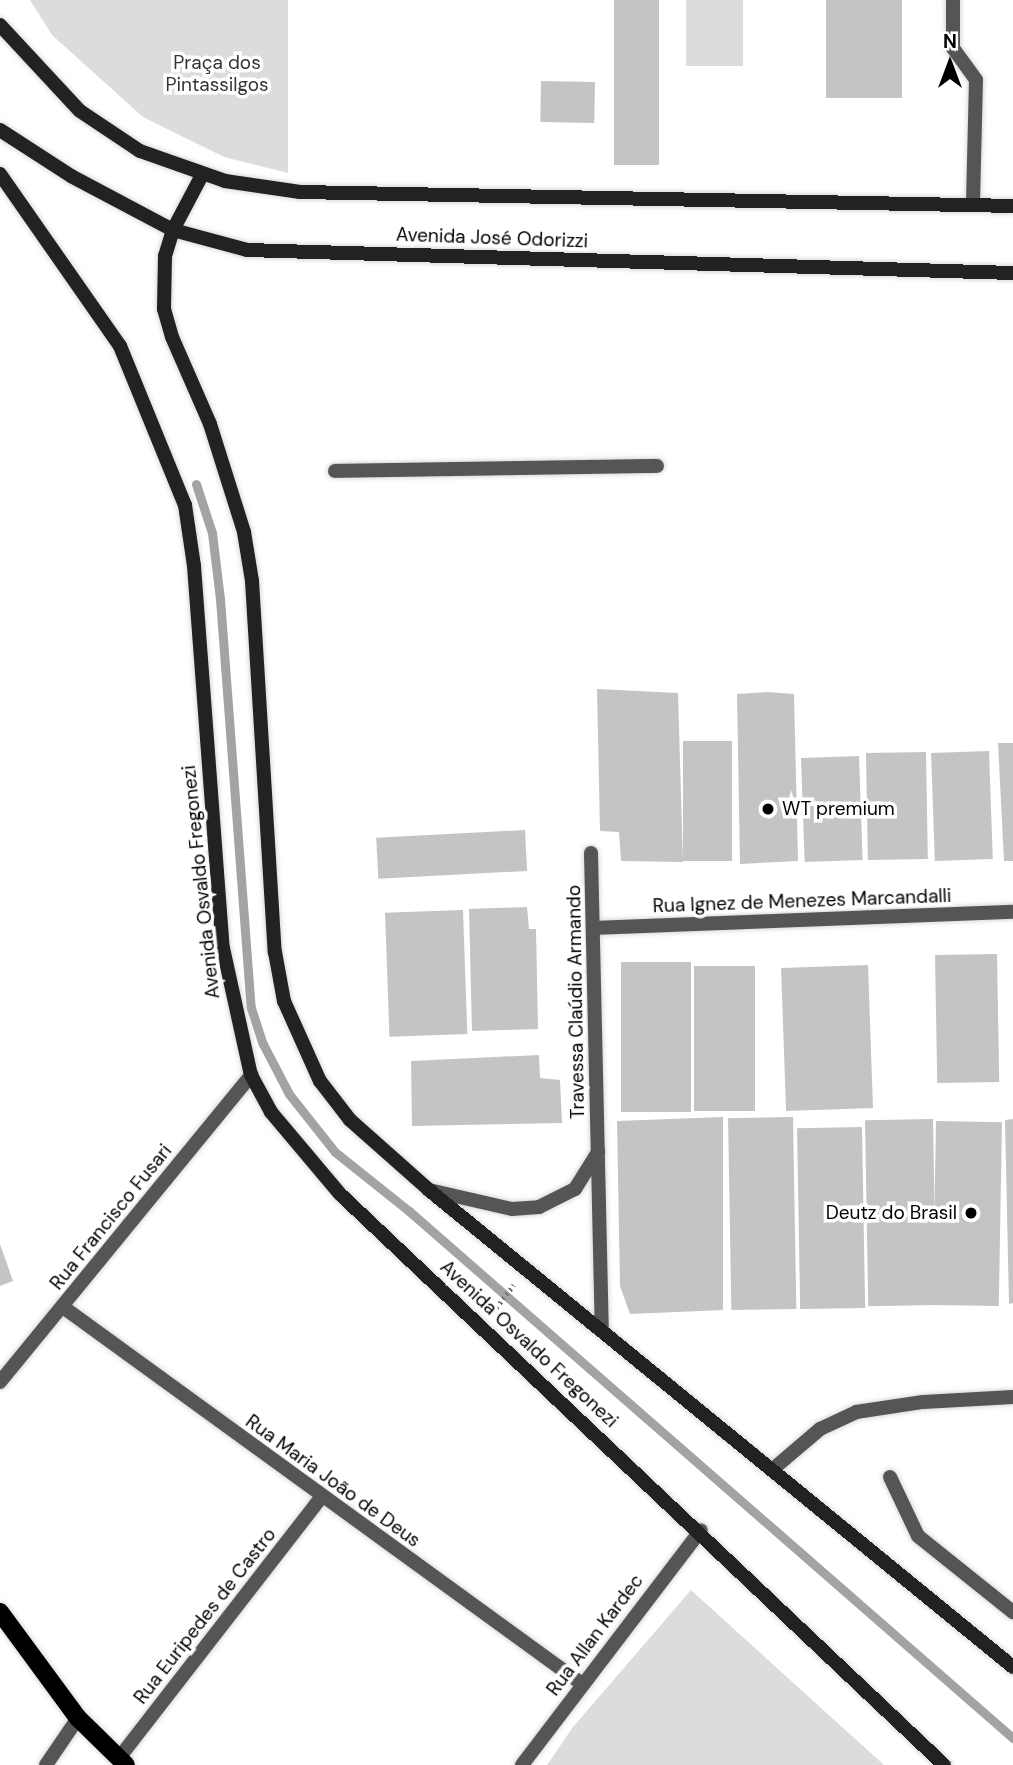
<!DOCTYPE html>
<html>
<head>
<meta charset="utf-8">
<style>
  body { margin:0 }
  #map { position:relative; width:1013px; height:1765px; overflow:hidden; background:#fff; font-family:"DM Sans",sans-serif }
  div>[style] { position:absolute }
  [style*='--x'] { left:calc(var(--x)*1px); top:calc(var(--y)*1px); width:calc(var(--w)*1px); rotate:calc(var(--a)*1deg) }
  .green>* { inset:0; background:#dcdcdc; transform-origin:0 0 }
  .stream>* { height:9px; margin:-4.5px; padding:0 4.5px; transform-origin:4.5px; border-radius:4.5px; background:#a3a3a3 }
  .building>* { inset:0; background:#c4c4c4; transform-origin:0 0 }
  .path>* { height:4.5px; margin-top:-2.25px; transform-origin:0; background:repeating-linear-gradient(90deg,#777 0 2px,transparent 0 5.5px) }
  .roads { filter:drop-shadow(0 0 2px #dbdbdb) drop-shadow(0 0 2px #dbdbdb) }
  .lane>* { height:14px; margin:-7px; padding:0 7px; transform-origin:7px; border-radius:7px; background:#555 }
  .street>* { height:14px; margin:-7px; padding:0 7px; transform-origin:7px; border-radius:7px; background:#555 }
  .secondary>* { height:14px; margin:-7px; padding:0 7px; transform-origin:7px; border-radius:7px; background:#222 }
  .primary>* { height:18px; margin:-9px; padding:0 9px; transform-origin:9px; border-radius:9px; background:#000 }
  .dots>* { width:19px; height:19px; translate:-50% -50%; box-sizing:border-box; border:4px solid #fff; border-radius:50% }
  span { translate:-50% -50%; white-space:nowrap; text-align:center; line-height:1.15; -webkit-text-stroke:7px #fff; paint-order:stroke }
  .park-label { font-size:19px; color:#333 }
  .street-label { font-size:19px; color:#000 }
  .poi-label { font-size:19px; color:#000 }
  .left { translate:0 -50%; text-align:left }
  .right { translate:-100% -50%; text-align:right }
  .north { position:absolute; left:915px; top:28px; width:70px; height:70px; -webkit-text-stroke:5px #fff; paint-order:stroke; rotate:0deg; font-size:19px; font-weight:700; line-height:28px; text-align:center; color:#000 }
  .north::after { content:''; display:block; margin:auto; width:24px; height:32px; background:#000; clip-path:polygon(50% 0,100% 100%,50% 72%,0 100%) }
</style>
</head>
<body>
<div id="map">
  <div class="green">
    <i style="clip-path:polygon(30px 0,288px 0,288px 173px,224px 157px,143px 117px,52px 35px)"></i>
    <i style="left:686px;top:0;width:57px;height:66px"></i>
    <i style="clip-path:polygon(691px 1590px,884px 1765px,547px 1765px,573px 1727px)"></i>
  </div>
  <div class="stream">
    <i style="--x:196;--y:484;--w:52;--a:71.9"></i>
    <i style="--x:212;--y:533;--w:66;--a:83.1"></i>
    <i style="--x:220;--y:599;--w:410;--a:85.7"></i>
    <i style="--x:251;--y:1008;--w:38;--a:72"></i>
    <i style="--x:263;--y:1044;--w:56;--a:62.5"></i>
    <i style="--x:289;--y:1094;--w:74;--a:51.6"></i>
    <i style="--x:335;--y:1152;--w:95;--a:38.6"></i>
    <i style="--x:409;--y:1211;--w:802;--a:41.11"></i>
  </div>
  <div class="building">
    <i style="left:614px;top:0;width:45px;height:165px"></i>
    <i style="left:826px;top:0;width:76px;height:98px"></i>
    <i style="left:541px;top:81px;width:54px;height:41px;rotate:1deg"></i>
    <i style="clip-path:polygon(597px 689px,678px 693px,683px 862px,621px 861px,619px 832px,600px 831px)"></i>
    <i style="clip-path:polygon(766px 692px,794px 694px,798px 861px,740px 864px,737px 694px)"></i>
    <i style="left:683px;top:741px;width:49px;height:120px"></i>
    <i style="clip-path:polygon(998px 743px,1013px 743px,1013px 861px,1004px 861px)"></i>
    <i style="left:989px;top:751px;width:108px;height:58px;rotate:88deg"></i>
    <i style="left:926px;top:752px;width:107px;height:60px;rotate:89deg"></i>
    <i style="left:859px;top:756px;width:104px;height:58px;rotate:88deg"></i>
    <i style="left:525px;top:830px;width:41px;height:149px;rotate:87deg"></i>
    <i style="clip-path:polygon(527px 907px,529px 929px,536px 929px,538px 1029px,472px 1031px,469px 909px)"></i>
    <i style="left:463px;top:910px;width:124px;height:78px;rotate:88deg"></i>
    <i style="left:997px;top:954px;width:128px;height:62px;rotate:89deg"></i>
    <i style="left:691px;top:962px;width:150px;height:70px;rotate:90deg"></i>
    <i style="left:868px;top:965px;width:143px;height:87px;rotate:88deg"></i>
    <i style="left:694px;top:966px;width:61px;height:145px"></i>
    <i style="clip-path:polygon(539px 1055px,540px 1078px,560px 1080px,562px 1123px,412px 1126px,411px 1061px)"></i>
    <i style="clip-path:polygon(723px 1117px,723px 1310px,630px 1314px,620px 1286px,617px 1121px)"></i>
    <i style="left:793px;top:1117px;width:192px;height:65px;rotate:89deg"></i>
    <i style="left:933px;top:1119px;width:186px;height:68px;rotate:89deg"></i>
    <i style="clip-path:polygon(1013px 1119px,1013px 1303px,1009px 1304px,1005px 1120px)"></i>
    <i style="left:936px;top:1121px;width:66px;height:184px;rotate:1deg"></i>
    <i style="left:862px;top:1127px;width:181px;height:65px;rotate:89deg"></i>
    <i style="clip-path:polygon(0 1244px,13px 1281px,0 1286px)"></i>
  </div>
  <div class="path">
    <i style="--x:493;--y:1312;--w:34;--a:-53"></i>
  </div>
  <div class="roads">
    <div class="lane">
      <i style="--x:335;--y:471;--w:322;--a:-0.9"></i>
      <i style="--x:890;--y:1477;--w:65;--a:64.6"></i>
      <i style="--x:918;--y:1536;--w:122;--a:38.7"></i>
      <i style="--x:46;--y:1765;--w:57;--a:-55.8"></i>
    </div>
    <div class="street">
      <i style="--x:953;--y:0;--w:48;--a:90"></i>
      <i style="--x:953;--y:48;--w:39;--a:54"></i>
      <i style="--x:976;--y:80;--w:125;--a:91.4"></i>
      <i style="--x:591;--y:853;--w:476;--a:88.7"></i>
      <i style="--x:593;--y:928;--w:420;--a:-2.2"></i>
      <i style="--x:429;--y:1190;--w:85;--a:12.9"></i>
      <i style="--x:512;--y:1209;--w:27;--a:-4"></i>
      <i style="--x:539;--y:1207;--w:40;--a:-26.6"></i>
      <i style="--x:575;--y:1189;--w:44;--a:-58.1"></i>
      <i style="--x:63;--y:1307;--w:641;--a:35.99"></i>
      <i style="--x:0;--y:1382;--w:397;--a:-50.7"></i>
      <i style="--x:773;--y:1469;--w:62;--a:-40.4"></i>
      <i style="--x:820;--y:1429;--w:40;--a:-25"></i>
      <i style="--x:856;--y:1412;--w:68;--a:-8.5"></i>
      <i style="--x:923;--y:1402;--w:90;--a:-3.2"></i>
      <i style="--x:119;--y:1758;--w:329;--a:-52.2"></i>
      <i style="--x:522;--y:1765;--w:295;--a:-52.7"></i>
    </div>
    <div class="secondary">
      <i style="--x:0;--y:25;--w:117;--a:47.1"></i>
      <i style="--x:80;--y:111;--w:72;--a:33.7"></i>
      <i style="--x:140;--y:151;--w:90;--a:19.4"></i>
      <i style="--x:225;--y:181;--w:76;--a:8.3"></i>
      <i style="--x:300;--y:192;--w:713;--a:1.12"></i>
      <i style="--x:0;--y:130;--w:85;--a:32.9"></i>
      <i style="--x:71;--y:176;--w:115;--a:27.9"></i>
      <i style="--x:173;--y:230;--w:77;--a:15.1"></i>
      <i style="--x:247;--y:250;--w:766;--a:1.72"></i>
      <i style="--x:0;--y:174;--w:210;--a:55.1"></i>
      <i style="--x:120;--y:346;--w:172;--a:67.8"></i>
      <i style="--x:185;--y:505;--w:62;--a:81.6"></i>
      <i style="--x:194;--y:566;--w:383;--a:85.7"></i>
      <i style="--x:223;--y:948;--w:130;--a:77.6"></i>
      <i style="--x:251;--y:1075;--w:42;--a:61.6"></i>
      <i style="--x:271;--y:1112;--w:107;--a:49.9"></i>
      <i style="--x:340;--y:1194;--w:831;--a:43.39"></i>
      <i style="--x:202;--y:175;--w:62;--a:117.8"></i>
      <i style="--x:173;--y:230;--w:27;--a:107"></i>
      <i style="--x:165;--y:256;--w:53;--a:91.1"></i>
      <i style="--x:164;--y:309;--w:29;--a:74"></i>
      <i style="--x:172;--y:337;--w:95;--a:66.4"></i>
      <i style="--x:210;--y:424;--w:113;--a:72.5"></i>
      <i style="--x:244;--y:532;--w:50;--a:80.7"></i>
      <i style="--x:252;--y:581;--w:372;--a:86.5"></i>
      <i style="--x:275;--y:952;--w:50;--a:79.6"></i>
      <i style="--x:284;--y:1001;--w:88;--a:65.8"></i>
      <i style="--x:320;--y:1081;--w:49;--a:52.4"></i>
      <i style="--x:350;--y:1120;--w:106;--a:41.5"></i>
      <i style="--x:429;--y:1190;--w:754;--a:39.24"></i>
    </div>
    <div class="primary">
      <i style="--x:0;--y:1612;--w:132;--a:53.7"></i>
      <i style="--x:78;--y:1718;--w:67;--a:44.4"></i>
    </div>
  </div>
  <div class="dots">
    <i style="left:768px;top:809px;background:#000"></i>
    <i style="left:971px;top:1213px;background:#000"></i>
  </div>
  <div class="park-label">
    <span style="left:217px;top:74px">Praça dos<br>Pintassilgos</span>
  </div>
  <div class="street-label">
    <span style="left:492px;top:238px;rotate:2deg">Avenida José Odorizzi</span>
    <span style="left:201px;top:882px;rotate:-96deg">Avenida Osvaldo Fregonezi</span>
    <span style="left:802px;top:901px;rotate:-2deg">Rua Ignez de Menezes Marcandalli</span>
    <span style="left:576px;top:1002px;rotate:-91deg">Travessa Claúdio Armando</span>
    <span style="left:111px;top:1217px;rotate:-51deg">Rua Francisco Fusari</span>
    <span style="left:529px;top:1344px;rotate:43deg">Avenida Osvaldo Fregonezi</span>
    <span style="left:333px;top:1481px;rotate:36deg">Rua Maria João de Deus</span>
    <span style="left:205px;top:1616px;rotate:-52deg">Rua Euripedes de Castro</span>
    <span style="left:595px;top:1635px;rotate:-53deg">Rua Allan Kardec</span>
  </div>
  <div class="poi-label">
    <span class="left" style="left:782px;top:809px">WT premium</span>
    <span class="right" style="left:957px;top:1213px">Deutz do Brasil</span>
  </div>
  <div class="north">N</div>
</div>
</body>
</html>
